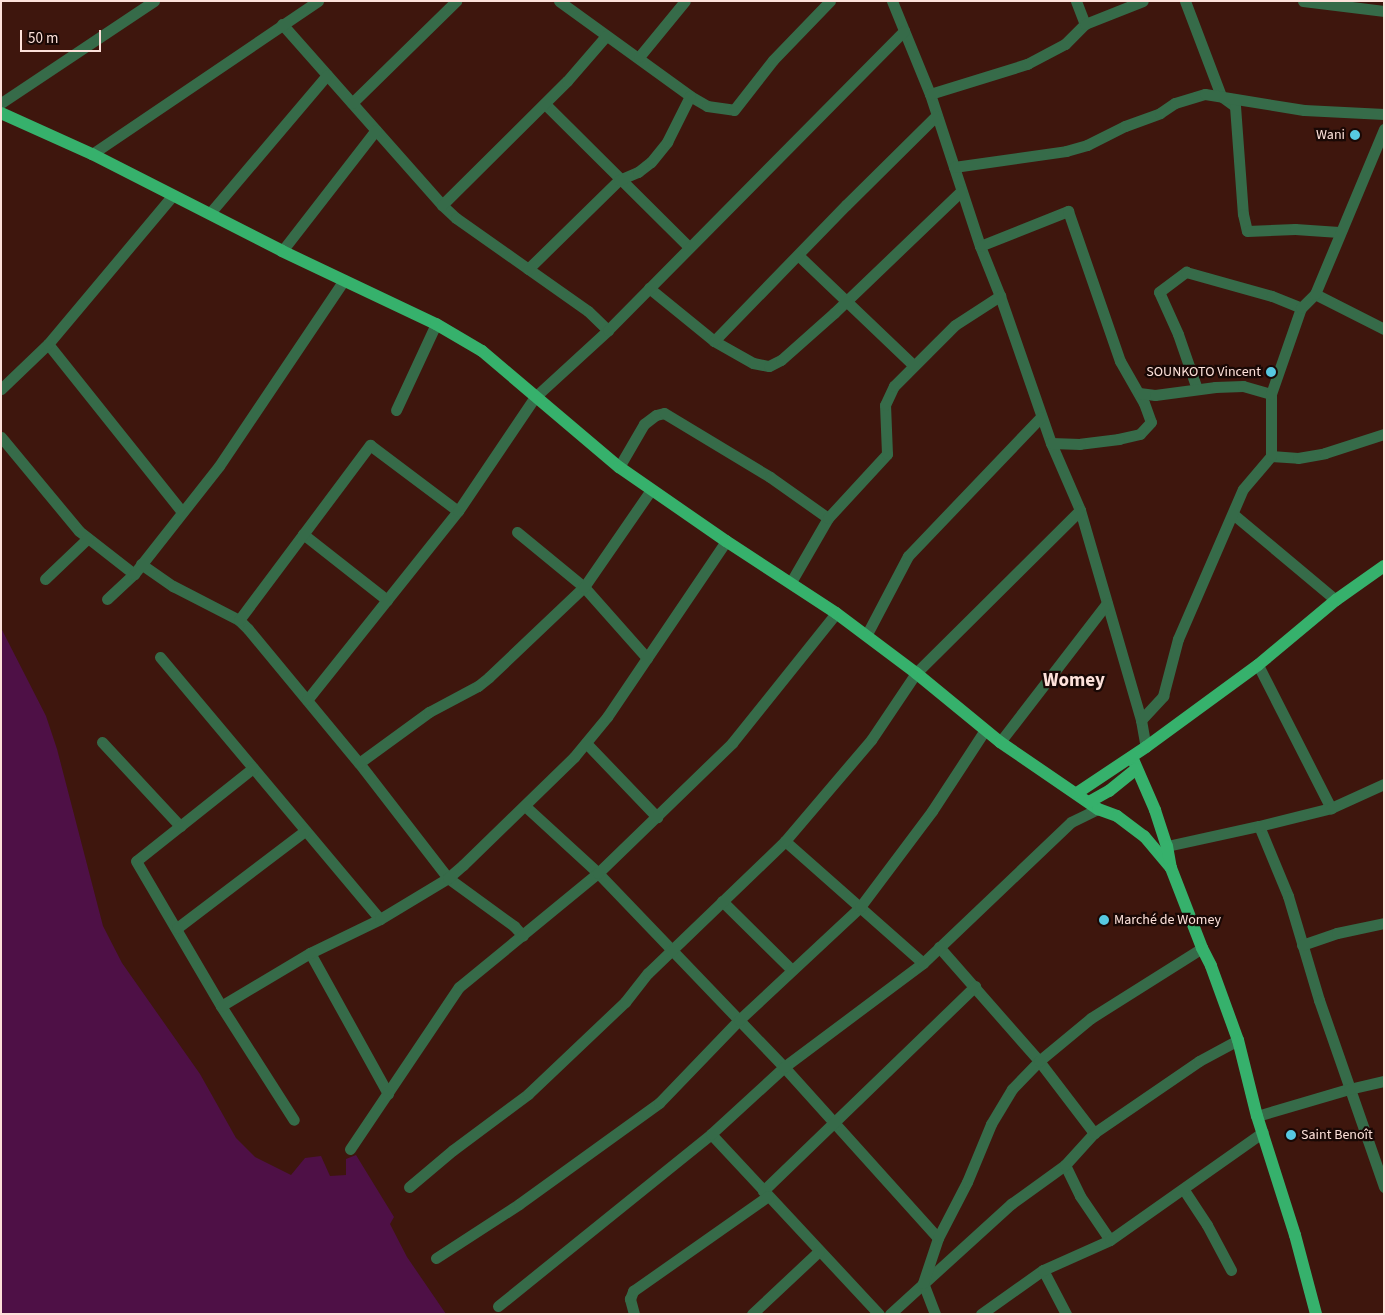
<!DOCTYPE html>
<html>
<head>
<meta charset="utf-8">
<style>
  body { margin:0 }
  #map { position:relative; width:1385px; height:1315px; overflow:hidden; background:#3e160d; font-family:"Source Sans 3",sans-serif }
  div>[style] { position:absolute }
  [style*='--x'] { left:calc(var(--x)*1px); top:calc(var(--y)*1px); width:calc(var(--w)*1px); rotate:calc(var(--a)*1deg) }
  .green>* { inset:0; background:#4e1046 }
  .minor>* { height:11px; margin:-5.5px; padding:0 5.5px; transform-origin:5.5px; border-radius:5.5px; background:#366b49 }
  .major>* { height:12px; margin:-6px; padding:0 6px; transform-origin:6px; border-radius:6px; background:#36b16c }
  .dots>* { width:14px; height:14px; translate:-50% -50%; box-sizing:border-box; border:2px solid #190805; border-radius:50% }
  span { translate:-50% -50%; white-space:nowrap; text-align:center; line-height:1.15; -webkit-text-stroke:4.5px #190805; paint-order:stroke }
  .poi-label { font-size:14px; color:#fde1da }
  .right { translate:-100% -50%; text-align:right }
  .left { translate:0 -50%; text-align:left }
  .district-label { font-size:19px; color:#fde1da; font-weight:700 }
  .frame { position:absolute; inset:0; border:2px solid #fde1da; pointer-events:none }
  .scale { position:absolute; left:20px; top:30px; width:81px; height:22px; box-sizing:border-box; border:2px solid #fde1da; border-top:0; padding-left:6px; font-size:15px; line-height:18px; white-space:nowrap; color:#fde1da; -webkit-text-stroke:4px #190805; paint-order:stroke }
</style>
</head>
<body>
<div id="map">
  <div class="green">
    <i style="clip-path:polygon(1px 628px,46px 716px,57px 749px,103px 926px,122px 963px,200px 1074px,236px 1138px,255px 1157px,291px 1175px,305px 1158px,321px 1156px,330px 1176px,346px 1175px,346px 1159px,356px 1155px,394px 1217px,390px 1224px,407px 1257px,446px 1314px,1px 1314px)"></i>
  </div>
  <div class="minor">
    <i style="--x:559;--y:1;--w:162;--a:35.9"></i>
    <i style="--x:690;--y:96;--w:20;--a:30"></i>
    <i style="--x:707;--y:106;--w:27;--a:8"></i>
    <i style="--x:734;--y:110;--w:63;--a:-52"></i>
    <i style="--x:773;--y:60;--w:82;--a:-46"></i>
    <i style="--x:892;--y:1;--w:100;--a:67.8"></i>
    <i style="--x:930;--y:94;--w:160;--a:71.8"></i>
    <i style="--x:980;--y:246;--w:54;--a:68.2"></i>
    <i style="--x:1000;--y:296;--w:156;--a:70.9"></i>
    <i style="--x:1051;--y:443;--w:73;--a:66.6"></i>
    <i style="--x:1080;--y:510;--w:219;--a:73.8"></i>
    <i style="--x:1141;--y:720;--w:27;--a:80"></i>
    <i style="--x:1076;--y:1;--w:25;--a:69"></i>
    <i style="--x:1185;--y:1;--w:102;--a:69.2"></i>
    <i style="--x:1221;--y:96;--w:17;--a:36"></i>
    <i style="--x:1235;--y:106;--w:108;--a:85.8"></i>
    <i style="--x:1243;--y:214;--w:17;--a:77"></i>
    <i style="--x:1247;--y:231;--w:48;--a:-2.4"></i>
    <i style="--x:1295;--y:229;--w:44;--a:3.9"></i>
    <i style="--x:1303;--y:1;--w:82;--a:7"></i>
    <i style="--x:282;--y:24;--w:242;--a:48.5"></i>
    <i style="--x:442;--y:205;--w:19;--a:43"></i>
    <i style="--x:456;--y:218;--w:161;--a:35.2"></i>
    <i style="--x:588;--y:311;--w:28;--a:44"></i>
    <i style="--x:639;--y:57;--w:72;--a:-50.6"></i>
    <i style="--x:930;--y:94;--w:102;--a:-17.2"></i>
    <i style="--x:1027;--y:64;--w:43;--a:-27.8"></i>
    <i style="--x:1065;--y:44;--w:28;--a:-45"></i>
    <i style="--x:1085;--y:24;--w:62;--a:-21.6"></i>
    <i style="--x:1;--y:103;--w:184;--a:-33.7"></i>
    <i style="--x:352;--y:103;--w:146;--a:-44.4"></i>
    <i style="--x:545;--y:104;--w:203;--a:44.8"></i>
    <i style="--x:92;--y:154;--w:273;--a:-34.1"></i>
    <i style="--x:954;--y:167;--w:113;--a:-8.1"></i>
    <i style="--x:1066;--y:151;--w:22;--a:-16"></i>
    <i style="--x:1087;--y:145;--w:42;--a:-26.6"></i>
    <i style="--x:1125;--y:126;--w:37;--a:-20"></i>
    <i style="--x:1160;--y:113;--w:18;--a:-34"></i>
    <i style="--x:1175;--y:103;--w:31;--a:-17"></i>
    <i style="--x:1205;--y:94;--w:100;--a:9.2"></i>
    <i style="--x:1304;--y:110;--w:80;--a:2.9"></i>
    <i style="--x:442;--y:205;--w:176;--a:-44.8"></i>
    <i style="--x:567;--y:81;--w:60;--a:-49.1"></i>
    <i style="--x:210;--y:213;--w:181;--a:-49.7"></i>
    <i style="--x:980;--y:246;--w:95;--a:-21.7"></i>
    <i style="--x:1068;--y:211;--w:159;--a:70.9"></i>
    <i style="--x:1120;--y:361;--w:48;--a:60.3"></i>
    <i style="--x:1144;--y:403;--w:20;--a:70"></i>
    <i style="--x:1151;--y:422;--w:16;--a:133"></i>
    <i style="--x:1140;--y:434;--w:22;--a:167"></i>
    <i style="--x:1119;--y:439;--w:39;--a:173"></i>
    <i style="--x:1080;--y:444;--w:29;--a:-178"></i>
    <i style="--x:282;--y:251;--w:153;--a:-52.2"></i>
    <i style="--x:798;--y:255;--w:159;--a:43.7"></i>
    <i style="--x:528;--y:269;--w:127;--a:-44.4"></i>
    <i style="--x:619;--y:180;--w:21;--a:-23"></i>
    <i style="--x:638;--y:172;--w:16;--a:-38"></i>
    <i style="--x:651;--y:162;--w:26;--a:-51"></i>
    <i style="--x:667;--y:142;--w:51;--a:-63.4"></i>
    <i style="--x:649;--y:288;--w:84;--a:39.2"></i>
    <i style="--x:714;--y:341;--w:45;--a:29.4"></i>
    <i style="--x:753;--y:363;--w:16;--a:11"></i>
    <i style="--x:769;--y:366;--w:13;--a:-27"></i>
    <i style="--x:781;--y:360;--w:71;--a:-41.6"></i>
    <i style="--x:834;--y:313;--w:176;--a:-43.8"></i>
    <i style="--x:1315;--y:294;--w:77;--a:26.9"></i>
    <i style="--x:714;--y:341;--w:190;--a:-45.9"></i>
    <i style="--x:846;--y:205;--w:127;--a:-44.7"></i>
    <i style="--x:48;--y:344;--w:215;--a:51.4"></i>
    <i style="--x:1;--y:389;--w:65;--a:-43.8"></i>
    <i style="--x:48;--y:344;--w:194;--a:-50"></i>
    <i style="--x:1197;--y:389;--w:58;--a:-109.1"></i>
    <i style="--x:1178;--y:334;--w:46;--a:-114.3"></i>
    <i style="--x:1159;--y:292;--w:34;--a:-37"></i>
    <i style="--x:1186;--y:272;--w:89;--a:15.6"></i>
    <i style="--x:1272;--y:296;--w:31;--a:22"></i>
    <i style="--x:1139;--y:393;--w:16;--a:7"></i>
    <i style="--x:1155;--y:395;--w:61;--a:-7.6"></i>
    <i style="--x:1215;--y:387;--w:28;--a:-2"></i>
    <i style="--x:1243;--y:386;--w:29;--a:16"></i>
    <i style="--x:396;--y:410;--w:95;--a:-65.1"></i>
    <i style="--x:1;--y:437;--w:122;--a:50.3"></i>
    <i style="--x:79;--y:531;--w:70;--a:38"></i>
    <i style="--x:1271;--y:456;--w:27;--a:4"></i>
    <i style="--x:1298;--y:458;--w:27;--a:-10"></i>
    <i style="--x:1325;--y:453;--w:62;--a:-17.9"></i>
    <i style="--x:619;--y:467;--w:50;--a:-59.8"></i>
    <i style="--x:644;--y:424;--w:15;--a:-37"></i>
    <i style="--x:656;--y:415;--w:8;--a:-14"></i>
    <i style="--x:664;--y:413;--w:124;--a:31.1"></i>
    <i style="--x:770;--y:477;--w:71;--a:35.3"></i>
    <i style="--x:1233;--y:514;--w:134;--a:39.9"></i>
    <i style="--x:517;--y:532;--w:87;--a:39.4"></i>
    <i style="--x:584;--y:587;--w:95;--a:48.4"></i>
    <i style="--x:303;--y:534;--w:107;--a:38.2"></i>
    <i style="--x:141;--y:564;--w:39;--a:35"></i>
    <i style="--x:173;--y:586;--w:74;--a:27.3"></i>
    <i style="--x:239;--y:620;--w:13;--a:45"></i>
    <i style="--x:248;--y:629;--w:174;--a:50.4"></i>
    <i style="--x:359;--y:763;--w:145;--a:52.3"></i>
    <i style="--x:448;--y:878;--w:82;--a:36"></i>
    <i style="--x:514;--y:926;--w:13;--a:48"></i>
    <i style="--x:45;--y:579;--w:59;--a:-43.6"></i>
    <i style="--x:791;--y:582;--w:74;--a:-60"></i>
    <i style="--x:828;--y:518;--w:87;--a:-47.3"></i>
    <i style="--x:887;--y:454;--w:49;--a:-92.3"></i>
    <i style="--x:885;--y:405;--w:21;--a:-65"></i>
    <i style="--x:894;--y:386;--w:86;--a:-45"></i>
    <i style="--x:955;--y:325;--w:54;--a:-32.8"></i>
    <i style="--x:107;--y:599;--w:37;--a:-43"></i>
    <i style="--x:134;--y:574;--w:137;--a:-51.8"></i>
    <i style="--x:219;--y:466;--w:224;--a:-56.1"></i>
    <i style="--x:239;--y:620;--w:219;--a:-53.2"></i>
    <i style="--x:370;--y:445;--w:110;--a:36.9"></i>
    <i style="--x:867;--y:634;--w:88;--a:-62.3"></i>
    <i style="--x:908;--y:556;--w:192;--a:-46.3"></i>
    <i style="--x:160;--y:657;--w:342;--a:50"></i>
    <i style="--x:1258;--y:665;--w:161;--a:63"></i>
    <i style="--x:307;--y:700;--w:242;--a:-51.4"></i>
    <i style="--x:458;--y:511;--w:138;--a:-56"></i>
    <i style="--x:535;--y:397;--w:99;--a:-42.5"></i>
    <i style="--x:608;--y:330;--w:421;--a:-45.3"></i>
    <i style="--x:1141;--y:720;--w:33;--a:-47"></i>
    <i style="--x:1163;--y:696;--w:59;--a:-75.3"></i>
    <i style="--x:1178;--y:639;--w:163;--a:-66.6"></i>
    <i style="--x:1243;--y:489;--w:43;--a:-49.7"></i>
    <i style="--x:1271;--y:456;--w:62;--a:-90"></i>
    <i style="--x:1271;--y:394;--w:91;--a:-70.8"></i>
    <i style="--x:1301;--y:308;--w:20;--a:-45"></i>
    <i style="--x:1315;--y:294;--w:179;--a:-67.3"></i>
    <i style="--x:102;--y:742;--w:115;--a:47.1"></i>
    <i style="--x:1000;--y:742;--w:175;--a:-52.4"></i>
    <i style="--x:586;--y:743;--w:103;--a:46.2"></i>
    <i style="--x:359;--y:763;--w:87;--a:-36.1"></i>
    <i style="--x:429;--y:712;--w:55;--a:-28"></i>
    <i style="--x:478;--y:686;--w:14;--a:-39"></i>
    <i style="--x:489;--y:677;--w:131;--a:-43.5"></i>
    <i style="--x:584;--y:587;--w:118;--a:-55.4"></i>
    <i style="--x:253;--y:768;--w:149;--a:141.5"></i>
    <i style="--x:136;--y:861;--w:168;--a:59.6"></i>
    <i style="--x:221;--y:1006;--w:135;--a:57.4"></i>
    <i style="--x:525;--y:806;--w:99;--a:42.5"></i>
    <i style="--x:598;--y:873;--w:269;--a:46.2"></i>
    <i style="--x:784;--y:1067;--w:230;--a:48"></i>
    <i style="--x:1259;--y:826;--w:76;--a:67.5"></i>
    <i style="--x:1288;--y:896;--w:109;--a:73.4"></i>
    <i style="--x:1319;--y:1000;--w:198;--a:70.8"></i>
    <i style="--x:785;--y:841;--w:184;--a:41.5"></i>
    <i style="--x:1167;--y:846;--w:94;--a:-12.3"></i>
    <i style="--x:1259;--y:826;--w:74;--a:-14"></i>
    <i style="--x:1331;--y:808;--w:58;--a:-24.4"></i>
    <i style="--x:722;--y:901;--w:98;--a:44.6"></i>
    <i style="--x:177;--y:928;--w:161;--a:-37.2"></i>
    <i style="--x:1302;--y:945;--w:37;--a:-19"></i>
    <i style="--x:1337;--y:933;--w:48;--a:-12"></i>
    <i style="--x:939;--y:947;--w:152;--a:48.7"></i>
    <i style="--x:1039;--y:1061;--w:91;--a:52.6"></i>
    <i style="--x:310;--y:953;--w:161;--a:61"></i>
    <i style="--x:221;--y:1006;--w:104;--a:-30.8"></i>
    <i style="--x:310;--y:953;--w:78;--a:-25.9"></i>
    <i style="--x:380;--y:919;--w:79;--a:-31.1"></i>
    <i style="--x:448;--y:878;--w:20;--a:-41"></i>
    <i style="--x:463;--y:865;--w:155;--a:-44.2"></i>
    <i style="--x:574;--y:757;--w:52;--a:-50.5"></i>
    <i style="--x:607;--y:717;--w:212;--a:-55.9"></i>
    <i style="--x:1257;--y:1116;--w:96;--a:-16.4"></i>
    <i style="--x:1349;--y:1089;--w:36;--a:-13"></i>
    <i style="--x:711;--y:1134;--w:246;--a:47"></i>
    <i style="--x:350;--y:1149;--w:195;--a:-56.1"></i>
    <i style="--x:459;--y:987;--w:180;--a:-39.4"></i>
    <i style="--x:598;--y:873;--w:187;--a:-44.1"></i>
    <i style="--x:732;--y:743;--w:166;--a:-51.3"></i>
    <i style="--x:1065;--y:1165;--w:34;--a:64"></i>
    <i style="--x:1080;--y:1196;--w:53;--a:55.7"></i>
    <i style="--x:409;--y:1187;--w:57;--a:-40.1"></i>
    <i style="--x:453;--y:1150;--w:94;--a:-36.7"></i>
    <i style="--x:528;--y:1094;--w:134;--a:-43.5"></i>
    <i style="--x:625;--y:1002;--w:37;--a:-52"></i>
    <i style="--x:648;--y:973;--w:190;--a:-43.9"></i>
    <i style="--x:785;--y:841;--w:133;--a:-49.6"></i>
    <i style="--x:871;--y:740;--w:81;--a:-56.1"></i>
    <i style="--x:916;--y:673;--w:231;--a:-44.8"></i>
    <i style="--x:1184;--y:1190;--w:42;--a:56.7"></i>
    <i style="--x:1207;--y:1225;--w:51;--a:61.9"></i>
    <i style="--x:763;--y:1191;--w:295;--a:-44"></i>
    <i style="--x:436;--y:1258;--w:99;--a:-33"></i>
    <i style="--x:519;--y:1204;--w:173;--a:-35.8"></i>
    <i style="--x:659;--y:1103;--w:115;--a:-46.1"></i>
    <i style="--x:739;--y:1020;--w:166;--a:-43"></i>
    <i style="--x:860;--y:907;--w:120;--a:-53.1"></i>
    <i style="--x:932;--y:811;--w:97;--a:-56.8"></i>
    <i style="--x:1043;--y:1270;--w:50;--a:62.4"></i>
    <i style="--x:498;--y:1306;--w:274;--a:-38.9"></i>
    <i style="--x:711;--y:1134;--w:99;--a:-42.5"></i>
    <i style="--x:784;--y:1067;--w:174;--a:-36.8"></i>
    <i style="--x:923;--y:963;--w:204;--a:-43.6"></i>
    <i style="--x:1071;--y:822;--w:30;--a:-26"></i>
    <i style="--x:634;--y:1314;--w:16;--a:-105"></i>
    <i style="--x:630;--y:1299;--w:9;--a:-69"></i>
    <i style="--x:633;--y:1291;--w:165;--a:-35.1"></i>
    <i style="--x:752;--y:1314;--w:92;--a:-43.2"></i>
    <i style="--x:890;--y:1314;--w:164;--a:-42.3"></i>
    <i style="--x:1011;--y:1204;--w:67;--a:-35.8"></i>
    <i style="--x:1065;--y:1165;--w:43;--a:-47.8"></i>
    <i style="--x:1094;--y:1133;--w:127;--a:-34.4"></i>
    <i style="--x:1199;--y:1061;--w:44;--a:-28.3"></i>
    <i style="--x:935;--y:1314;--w:33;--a:-111"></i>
    <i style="--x:923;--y:1283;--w:47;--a:-71.6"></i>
    <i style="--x:938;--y:1238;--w:63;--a:-62.6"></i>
    <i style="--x:967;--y:1182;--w:63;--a:-67.5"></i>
    <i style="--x:991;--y:1124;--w:41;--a:-59"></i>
    <i style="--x:1012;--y:1089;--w:39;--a:-46"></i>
    <i style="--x:1039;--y:1061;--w:67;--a:-39.6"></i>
    <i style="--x:1091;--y:1018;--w:131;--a:-32.2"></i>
    <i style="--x:981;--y:1314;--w:76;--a:-35.4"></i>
    <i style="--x:1043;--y:1270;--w:73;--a:-24.1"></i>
    <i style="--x:1110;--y:1240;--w:187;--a:-35.2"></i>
  </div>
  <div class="major">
    <i style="--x:1;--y:113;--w:100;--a:24.3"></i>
    <i style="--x:92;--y:154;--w:213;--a:27"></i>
    <i style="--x:282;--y:251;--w:170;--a:25.4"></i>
    <i style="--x:436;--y:324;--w:53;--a:30.4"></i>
    <i style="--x:482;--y:351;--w:180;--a:40.3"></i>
    <i style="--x:619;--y:467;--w:130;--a:34.7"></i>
    <i style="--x:726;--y:541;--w:131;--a:33.2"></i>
    <i style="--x:836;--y:613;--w:100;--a:36.9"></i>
    <i style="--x:916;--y:673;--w:109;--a:39.4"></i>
    <i style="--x:1000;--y:742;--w:119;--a:34.4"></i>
    <i style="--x:1098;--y:809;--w:20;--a:20"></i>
    <i style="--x:1117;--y:816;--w:34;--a:37"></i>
    <i style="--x:1144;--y:836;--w:42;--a:49.8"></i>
    <i style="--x:1132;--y:757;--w:58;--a:66.5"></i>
    <i style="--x:1155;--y:810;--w:38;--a:72"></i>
    <i style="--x:1167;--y:846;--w:22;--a:80"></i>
    <i style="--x:1171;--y:868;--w:86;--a:68.8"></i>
    <i style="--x:1202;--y:948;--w:20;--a:63"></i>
    <i style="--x:1211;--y:966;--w:79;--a:70"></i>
    <i style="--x:1238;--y:1040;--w:78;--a:76"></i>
    <i style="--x:1257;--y:1116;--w:125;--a:72.3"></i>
    <i style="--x:1295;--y:1235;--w:82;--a:75.1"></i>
    <i style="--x:1077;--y:793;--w:83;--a:-33.7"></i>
    <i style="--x:1146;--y:747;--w:139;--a:-36.2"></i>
    <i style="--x:1258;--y:665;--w:102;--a:-39.8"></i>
    <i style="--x:1336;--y:600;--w:59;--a:-35.3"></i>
    <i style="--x:1089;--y:802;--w:23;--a:-29"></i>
    <i style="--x:1109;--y:791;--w:35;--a:-39"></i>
  </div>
  <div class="dots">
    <i style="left:1355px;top:135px;background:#57c9e2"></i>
    <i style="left:1271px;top:372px;background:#57c9e2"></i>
    <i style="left:1104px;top:920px;background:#57c9e2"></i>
    <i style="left:1291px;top:1135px;background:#57c9e2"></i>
  </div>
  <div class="poi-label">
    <span class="right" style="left:1345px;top:135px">Wani</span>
    <span class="right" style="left:1261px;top:372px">SOUNKOTO Vincent</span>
    <span class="left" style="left:1114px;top:920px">Marché de Womey</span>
    <span class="left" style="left:1301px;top:1135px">Saint Benoît</span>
  </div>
  <div class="district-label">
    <span style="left:1074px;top:681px">Womey</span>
  </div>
  <div class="frame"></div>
  <div class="scale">50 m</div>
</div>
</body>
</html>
